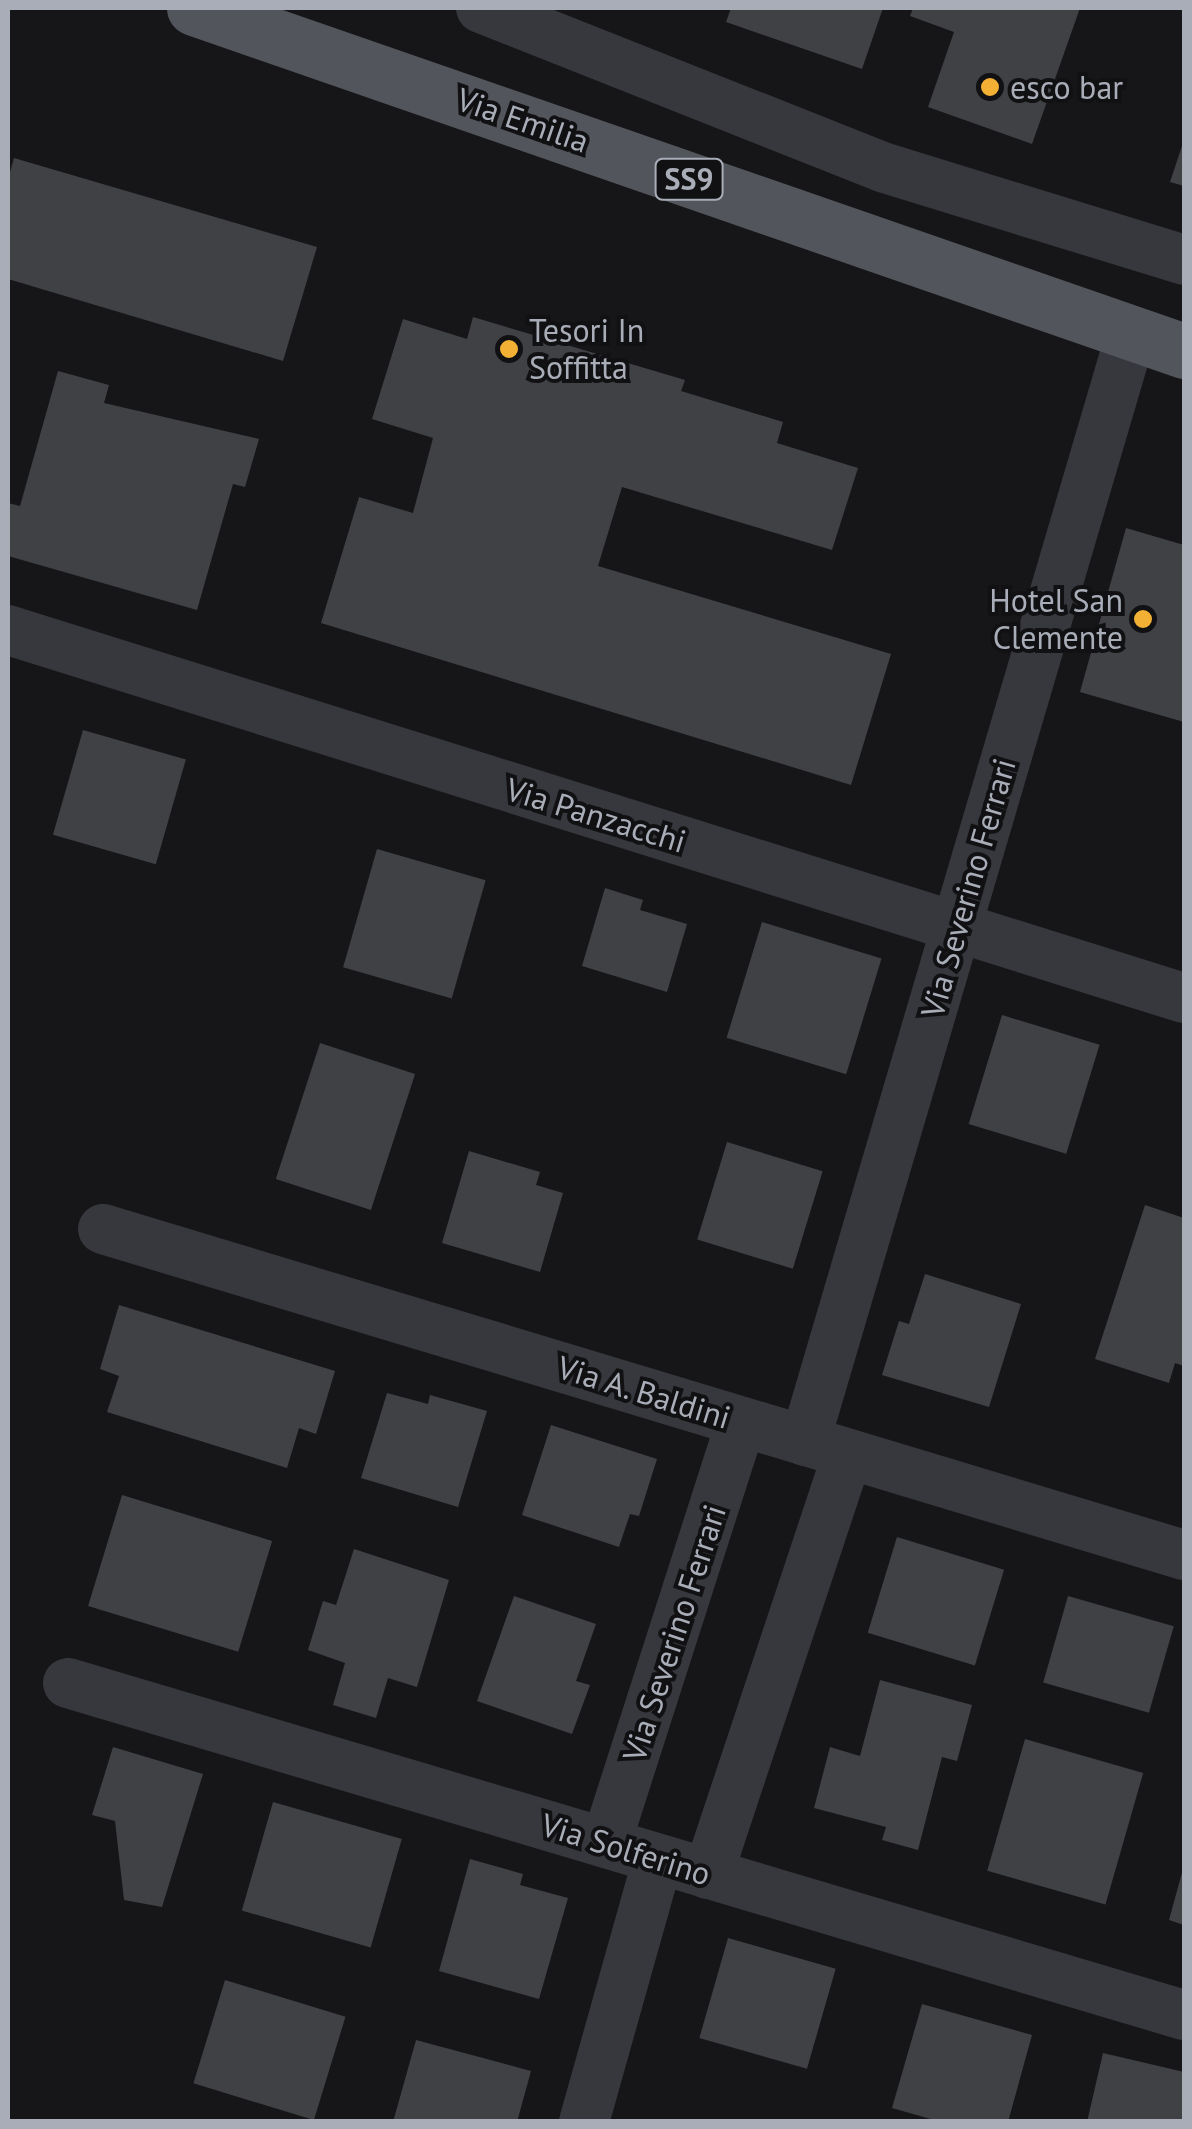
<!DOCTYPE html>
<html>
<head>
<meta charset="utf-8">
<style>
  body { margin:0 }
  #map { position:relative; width:1192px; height:2129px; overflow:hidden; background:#161618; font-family:"PT Sans",sans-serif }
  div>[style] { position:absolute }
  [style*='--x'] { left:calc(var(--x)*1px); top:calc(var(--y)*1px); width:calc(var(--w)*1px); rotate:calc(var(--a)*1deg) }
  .building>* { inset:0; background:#404145; transform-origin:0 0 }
  .minor>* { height:50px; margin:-25px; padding:0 25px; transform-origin:25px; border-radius:25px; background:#37383d }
  .primary>* { height:55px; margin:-27.5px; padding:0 27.5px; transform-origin:27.5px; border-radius:27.5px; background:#53555c }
  .dots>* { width:28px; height:28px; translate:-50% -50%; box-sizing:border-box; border:5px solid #111113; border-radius:50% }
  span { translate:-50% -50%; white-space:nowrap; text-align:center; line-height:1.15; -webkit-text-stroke:8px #111113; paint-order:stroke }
  .shield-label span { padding:2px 8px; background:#111113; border:2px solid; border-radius:8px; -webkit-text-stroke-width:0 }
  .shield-label { font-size:30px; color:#a8adb8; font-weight:700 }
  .poi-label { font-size:32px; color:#a8adb8 }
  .left { translate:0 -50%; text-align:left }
  .right { translate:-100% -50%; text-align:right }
  .street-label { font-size:32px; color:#a8adb8 }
  .frame { position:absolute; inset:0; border:10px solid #a8adb8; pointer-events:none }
</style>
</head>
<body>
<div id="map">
  <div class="building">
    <i style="clip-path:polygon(731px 8px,883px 8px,862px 69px,726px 22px)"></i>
    <i style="clip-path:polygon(913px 8px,1080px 8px,1032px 144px,928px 107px,954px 32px,910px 16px)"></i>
    <i style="clip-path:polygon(1184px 140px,1184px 186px,1170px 182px)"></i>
    <i style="clip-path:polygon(14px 158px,317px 247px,283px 361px,8px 279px,8px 179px)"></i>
    <i style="clip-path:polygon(473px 317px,685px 380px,681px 391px,783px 422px,777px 443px,858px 468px,832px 550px,622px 487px,598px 566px,891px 654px,851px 785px,321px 623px,359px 497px,413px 513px,433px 438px,372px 419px,403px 319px,467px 339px)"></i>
    <i style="clip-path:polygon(58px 371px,109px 385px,104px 403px,259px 439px,245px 487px,233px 484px,197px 610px,8px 556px,8px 503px,20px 506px)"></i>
    <i style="clip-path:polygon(1126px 528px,1184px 545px,1184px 722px,1080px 692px)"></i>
    <i style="left:83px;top:730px;width:107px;height:109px;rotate:16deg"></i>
    <i style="left:377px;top:849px;width:113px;height:123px;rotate:16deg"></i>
    <i style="clip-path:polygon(605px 888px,643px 900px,640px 910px,687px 924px,667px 992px,582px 966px)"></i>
    <i style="left:762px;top:922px;width:125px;height:121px;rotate:17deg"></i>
    <i style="left:1002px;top:1015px;width:102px;height:114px;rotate:17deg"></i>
    <i style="left:320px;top:1043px;width:100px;height:143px;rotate:18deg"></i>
    <i style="left:727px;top:1142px;width:100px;height:102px;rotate:17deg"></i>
    <i style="clip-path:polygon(469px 1151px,540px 1172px,536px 1185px,563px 1193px,540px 1272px,442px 1243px)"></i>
    <i style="clip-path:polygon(1145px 1205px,1184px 1218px,1184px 1366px,1175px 1363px,1169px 1383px,1095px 1359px)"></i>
    <i style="clip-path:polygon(925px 1274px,1021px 1304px,989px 1407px,882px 1375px,899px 1321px,909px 1324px)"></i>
    <i style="clip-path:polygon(119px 1305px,335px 1371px,316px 1434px,299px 1428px,287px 1468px,107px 1412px,119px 1376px,100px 1369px)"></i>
    <i style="clip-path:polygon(387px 1393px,428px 1404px,430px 1395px,487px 1411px,458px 1507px,361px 1478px)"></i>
    <i style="clip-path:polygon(551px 1425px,657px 1459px,639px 1516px,630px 1514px,619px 1547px,522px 1515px)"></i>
    <i style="left:122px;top:1495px;width:157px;height:116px;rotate:17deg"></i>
    <i style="left:897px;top:1537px;width:112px;height:100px;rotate:17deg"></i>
    <i style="clip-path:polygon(354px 1549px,449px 1580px,417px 1687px,388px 1678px,376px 1718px,333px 1705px,345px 1663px,308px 1650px,323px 1601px,336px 1605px)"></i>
    <i style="clip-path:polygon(514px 1596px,596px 1624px,576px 1681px,590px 1685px,572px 1734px,477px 1701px)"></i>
    <i style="left:1068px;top:1596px;width:110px;height:90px;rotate:16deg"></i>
    <i style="clip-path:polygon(880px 1680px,972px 1705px,957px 1761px,942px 1757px,918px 1850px,882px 1840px,886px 1827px,814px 1808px,830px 1747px,860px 1756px)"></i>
    <i style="left:1025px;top:1739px;width:123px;height:137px;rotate:16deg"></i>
    <i style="clip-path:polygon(113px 1747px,203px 1774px,162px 1907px,124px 1900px,115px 1821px,92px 1815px)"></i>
    <i style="left:273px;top:1802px;width:134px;height:113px;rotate:16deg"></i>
    <i style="clip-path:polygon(470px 1859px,523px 1874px,520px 1885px,568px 1898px,539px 1999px,439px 1971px)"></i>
    <i style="clip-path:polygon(1183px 1869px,1184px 1869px,1184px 1925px,1169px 1920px)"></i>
    <i style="left:728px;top:1938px;width:112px;height:104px;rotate:16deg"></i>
    <i style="left:225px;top:1980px;width:126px;height:108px;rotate:17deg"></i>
    <i style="clip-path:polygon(922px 2004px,1032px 2035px,1008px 2122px,941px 2122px,892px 2108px)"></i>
    <i style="clip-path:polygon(416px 2040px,531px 2071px,517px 2122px,393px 2122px)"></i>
    <i style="clip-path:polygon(1103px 2053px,1184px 2072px,1184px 2122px,1087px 2122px)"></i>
  </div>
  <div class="minor">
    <i style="--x:481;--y:8;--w:431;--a:21.6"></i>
    <i style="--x:882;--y:167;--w:316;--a:17.1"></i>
    <i style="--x:8;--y:630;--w:1232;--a:17.38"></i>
    <i style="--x:103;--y:1229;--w:1129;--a:16.78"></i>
    <i style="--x:805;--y:1441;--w:1154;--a:-73.59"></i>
    <i style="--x:68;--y:1683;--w:1164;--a:16.57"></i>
    <i style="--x:606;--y:1843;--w:442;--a:-72.2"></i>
    <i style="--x:708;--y:1874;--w:443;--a:-71.6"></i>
    <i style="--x:584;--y:2122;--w:273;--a:-74.3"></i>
  </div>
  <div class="primary">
    <i style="--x:194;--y:8;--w:1048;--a:19.11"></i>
  </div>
  <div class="dots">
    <i style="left:990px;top:87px;background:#f2b134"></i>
    <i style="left:509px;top:349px;background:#f2b134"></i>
    <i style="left:1143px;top:619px;background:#f2b134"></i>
  </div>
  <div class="shield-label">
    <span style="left:689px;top:179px">SS9</span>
  </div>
  <div class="poi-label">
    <span class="left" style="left:1010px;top:87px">esco bar</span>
    <span class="left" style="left:529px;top:349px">Tesori In<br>Soffitta</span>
    <span class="right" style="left:1123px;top:619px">Hotel San<br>Clemente</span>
  </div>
  <div class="street-label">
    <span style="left:523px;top:120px;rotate:19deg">Via Emilia</span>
    <span style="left:596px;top:815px;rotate:17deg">Via Panzacchi</span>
    <span style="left:968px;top:888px;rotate:-74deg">Via Severino Ferrari</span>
    <span style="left:644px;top:1392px;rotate:17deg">Via A. Baldini</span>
    <span style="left:674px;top:1633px;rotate:-72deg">Via Severino Ferrari</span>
    <span style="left:626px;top:1849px;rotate:17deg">Via Solferino</span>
  </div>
  <div class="frame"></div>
</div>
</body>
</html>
